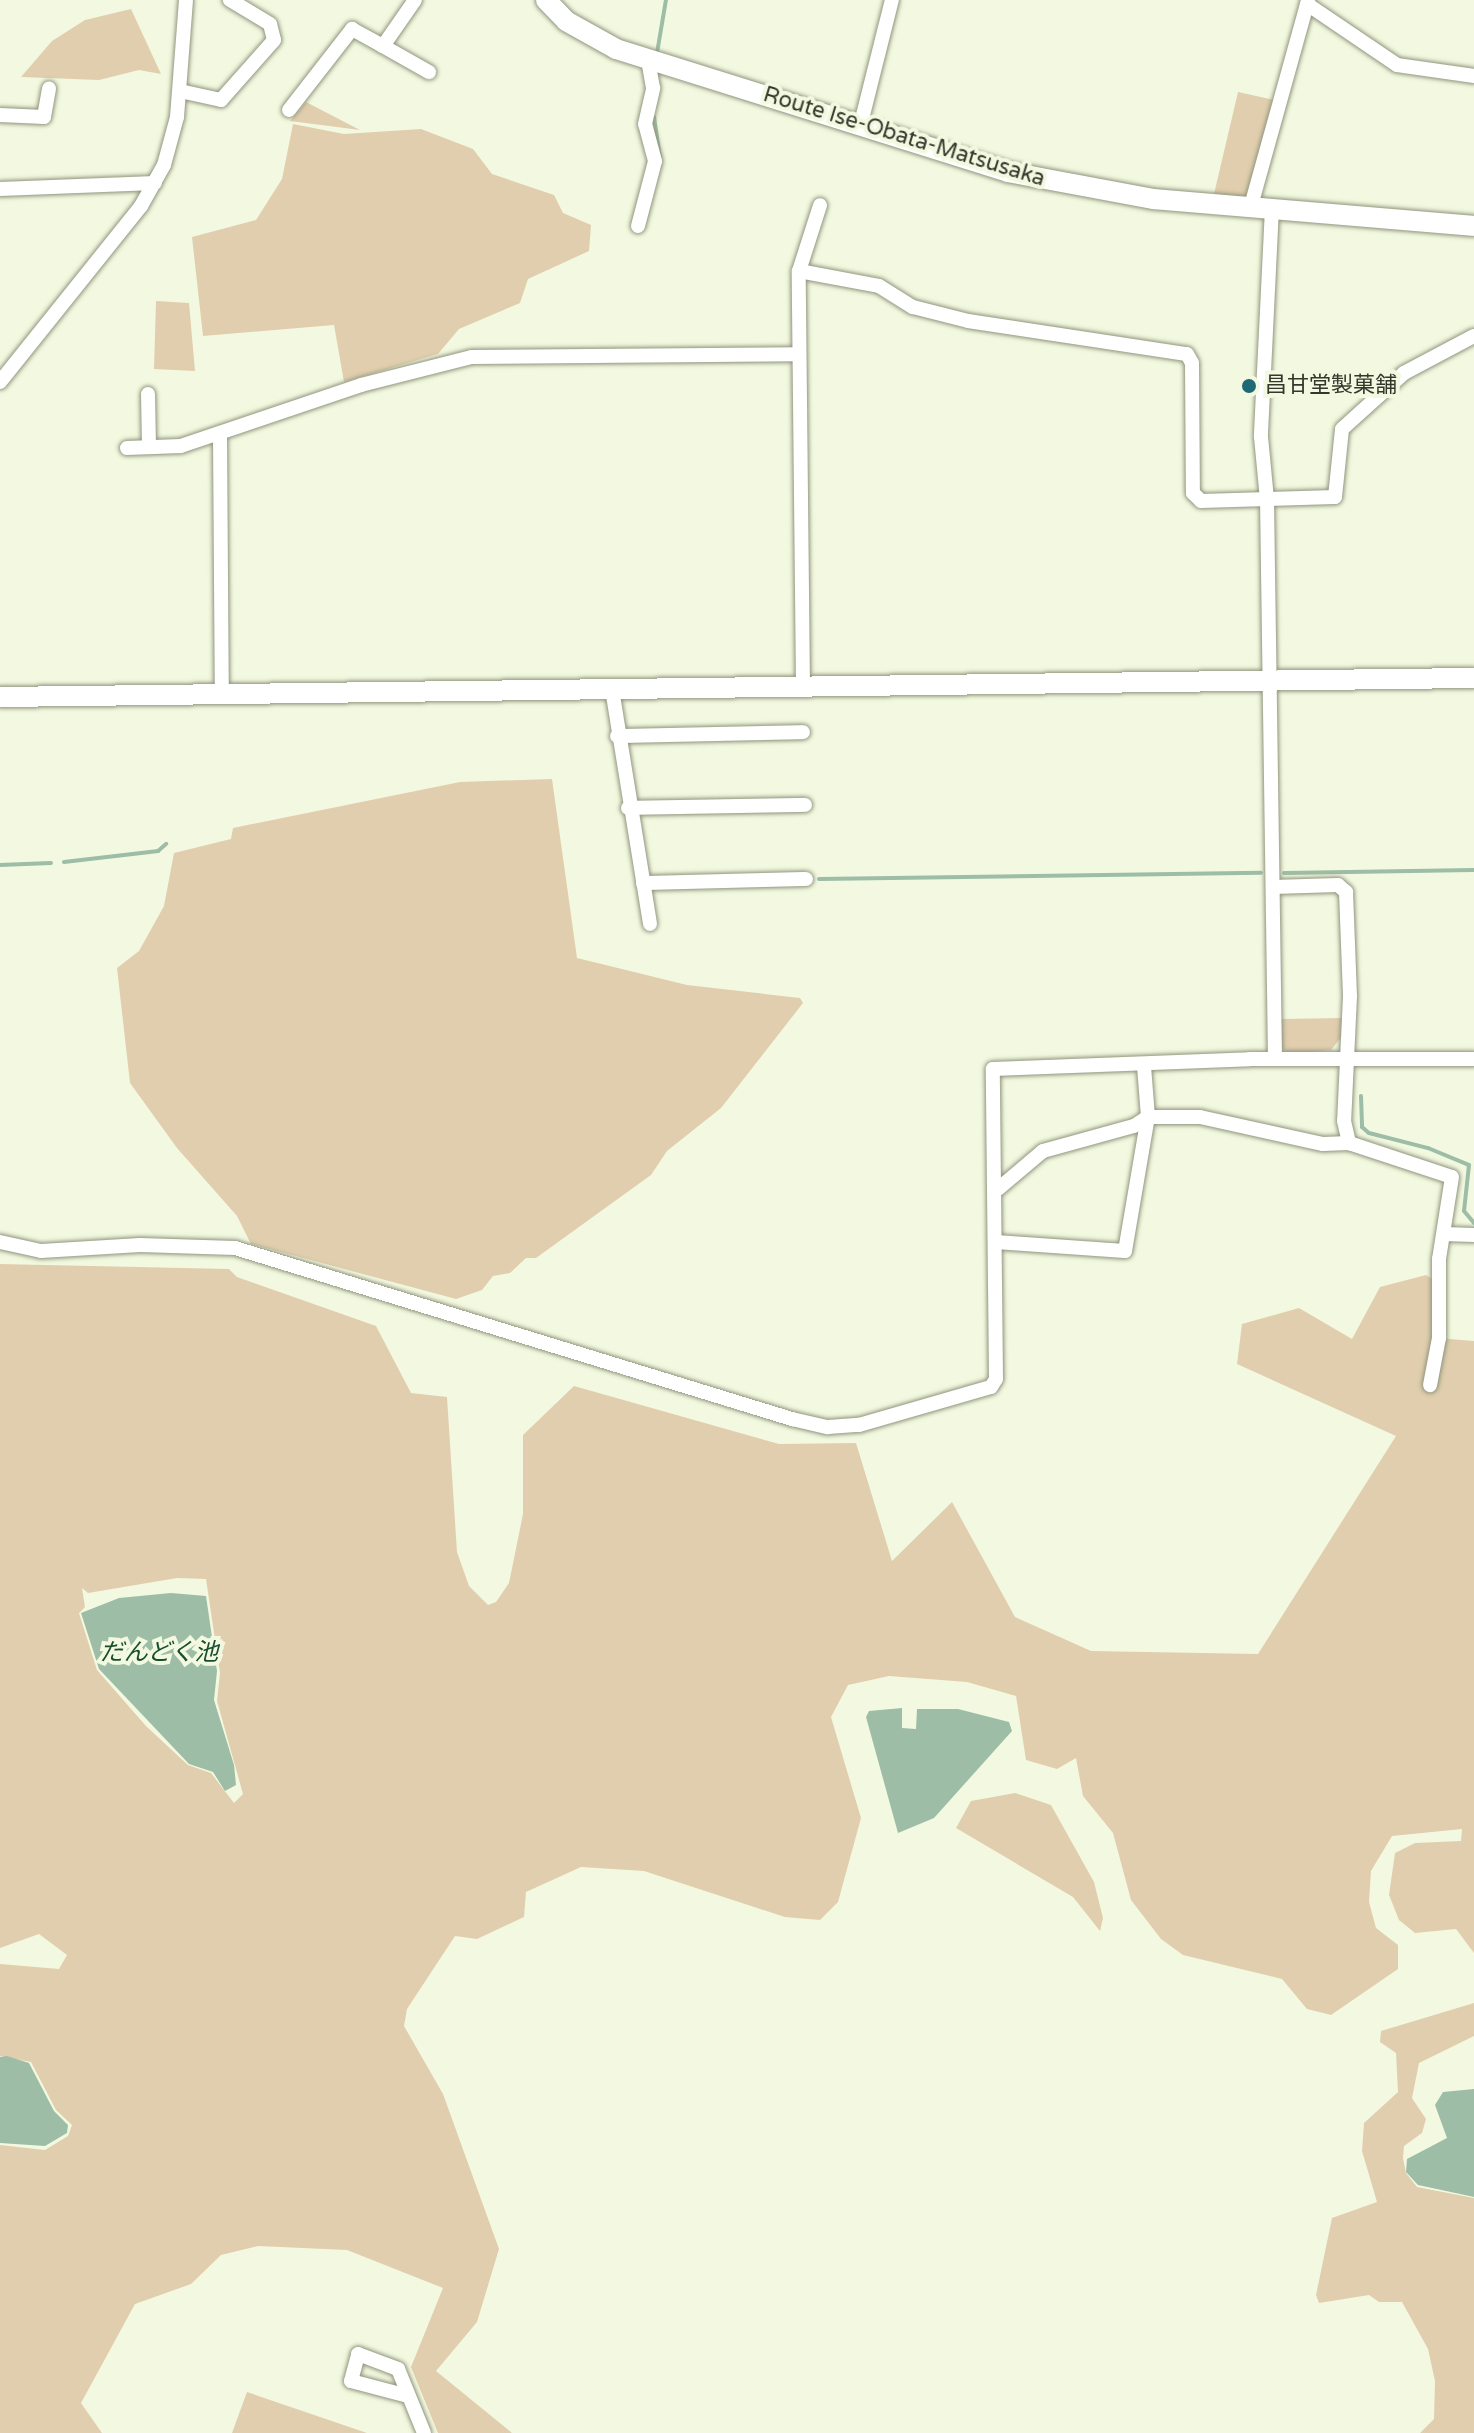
<!DOCTYPE html>
<html>
<head>
<meta charset="utf-8">
<style>
  body { margin:0 }
  #map { position:relative; width:1474px; height:2433px; overflow:hidden; background:#f3f9e0; font-family:"Varela Round","Noto Sans JP",sans-serif }
  div>[style] { position:absolute }
  [style*='--x'] { left:calc(var(--x)*1px); top:calc(var(--y)*1px); width:calc(var(--w)*1px); rotate:calc(var(--a)*1deg) }
  .green>* { inset:0; background:#e1ceae }
  .water>* { inset:0; background:#9dbda6 }
  .stream>* { height:4px; margin:-2px; padding:0 2px; transform-origin:2px; border-radius:2px; background:#9dbda6 }
  .roads { filter:drop-shadow(0 0 2px #90957e) drop-shadow(0 0 2px #90957e) }
  .street>* { height:14px; margin:-7px; padding:0 7px; transform-origin:7px; border-radius:7px; background:#fff }
  .secondary>* { height:20px; margin:-10px; padding:0 10px; transform-origin:10px; border-radius:10px; background:#fff }
  .dots>* { width:22px; height:22px; translate:-50% -50%; box-sizing:border-box; border:4px solid #f3f9e0; border-radius:50% }
  span { translate:-50% -50%; white-space:nowrap; text-align:center; line-height:1.15; -webkit-text-stroke:8px #f3f9e0; paint-order:stroke }
  .street-label { font-size:22px; color:#35372d }
  .poi-label { font-size:22px; color:#35372d }
  .left { translate:0 -50%; text-align:left }
  .water-label { font-size:24px; color:#184d2e; font-style:italic }
</style>
</head>
<body>
<div id="map">
  <div class="green">
    <i style="clip-path:polygon(131px 9px,161px 74px,139px 70px,99px 80px,21px 77px,52px 41px,85px 20px)"></i>
    <i style="clip-path:polygon(1238px 92px,1274px 100px,1247px 198px,1214px 194px)"></i>
    <i style="clip-path:polygon(306px 102px,360px 130px,290px 121px)"></i>
    <i style="clip-path:polygon(293px 124px,344px 134px,421px 129px,473px 149px,492px 174px,554px 195px,563px 213px,591px 225px,589px 251px,528px 279px,520px 303px,459px 329px,438px 354px,344px 382px,334px 325px,203px 336px,192px 237px,256px 220px,282px 179px)"></i>
    <i style="clip-path:polygon(156px 301px,189px 303px,195px 371px,154px 369px)"></i>
    <i style="clip-path:polygon(552px 779px,577px 958px,687px 985px,800px 998px,803px 1003px,721px 1108px,667px 1151px,651px 1175px,536px 1258px,526px 1258px,510px 1273px,493px 1276px,482px 1290px,456px 1299px,251px 1244px,237px 1216px,177px 1148px,130px 1083px,117px 968px,139px 951px,164px 906px,174px 853px,231px 839px,233px 828px,460px 782px)"></i>
    <i style="clip-path:polygon(1343px 1018px,1343px 1035px,1331px 1050px,1289px 1054px,1279px 1045px,1279px 1019px)"></i>
    <i style="clip-path:polygon(evenodd,0 1264px,229px 1269px,237px 1277px,376px 1326px,411px 1393px,447px 1397px,457px 1552px,469px 1586px,488px 1605px,496px 1602px,509px 1583px,523px 1514px,523px 1435px,574px 1386px,779px 1444px,856px 1443px,892px 1561px,952px 1502px,1015px 1617px,1091px 1651px,1258px 1654px,1396px 1436px,1237px 1364px,1242px 1324px,1299px 1308px,1352px 1339px,1380px 1287px,1426px 1275px,1434px 1280px,1437px 1338px,1474px 1341px,1474px 1953px,1456px 1929px,1415px 1933px,1399px 1920px,1389px 1895px,1395px 1853px,1415px 1843px,1461px 1841px,1462px 1829px,1392px 1836px,1371px 1871px,1369px 1902px,1376px 1928px,1398px 1945px,1398px 1969px,1331px 2015px,1307px 2009px,1282px 1979px,1183px 1955px,1161px 1939px,1131px 1900px,1113px 1833px,1083px 1796px,1076px 1758px,1057px 1769px,1026px 1760px,1016px 1696px,967px 1682px,889px 1676px,848px 1685px,831px 1717px,861px 1818px,838px 1902px,820px 1920px,785px 1917px,644px 1871px,581px 1867px,526px 1892px,524px 1917px,477px 1939px,455px 1936px,407px 2009px,404px 2026px,443px 2094px,499px 2249px,477px 2322px,436px 2371px,512px 2433px,438px 2433px,411px 2367px,443px 2288px,347px 2250px,258px 2246px,221px 2255px,191px 2284px,135px 2304px,81px 2403px,102px 2433px,0 2433px,0 2145px,45px 2150px,68px 2136px,72px 2125px,56px 2110px,31px 2062px,0 2056px,0 1964px,59px 1969px,67px 1955px,39px 1934px,0 1948px,0 1264px,177px 1578px,206px 1579px,220px 1673px,217px 1701px,243px 1794px,234px 1803px,211px 1773px,188px 1765px,146px 1726px,97px 1670px,79px 1613px,85px 1607px,82px 1588px,88px 1593px,177px 1578px)"></i>
    <i style="clip-path:polygon(1015px 1793px,1051px 1805px,1094px 1882px,1103px 1918px,1100px 1931px,1073px 1897px,956px 1828px,971px 1801px)"></i>
    <i style="clip-path:polygon(1474px 2003px,1474px 2036px,1419px 2063px,1412px 2098px,1426px 2119px,1422px 2133px,1404px 2146px,1403px 2158px,1406px 2173px,1417px 2187px,1474px 2198px,1474px 2433px,1420px 2433px,1434px 2419px,1435px 2381px,1428px 2349px,1402px 2302px,1379px 2302px,1369px 2295px,1319px 2303px,1316px 2295px,1332px 2218px,1377px 2202px,1362px 2151px,1364px 2123px,1398px 2092px,1396px 2053px,1380px 2042px,1381px 2031px)"></i>
    <i style="clip-path:polygon(247px 2392px,367px 2433px,232px 2433px)"></i>
  </div>
  <div class="water">
    <i style="clip-path:polygon(171px 1593px,206px 1596px,217px 1671px,214px 1700px,234px 1765px,236px 1785px,225px 1791px,213px 1772px,189px 1764px,99px 1669px,81px 1613px,119px 1598px)"></i>
    <i style="clip-path:polygon(902px 1708px,902px 1728px,916px 1729px,917px 1709px,958px 1709px,1009px 1722px,1012px 1731px,934px 1818px,898px 1833px,866px 1717px,869px 1711px)"></i>
    <i style="clip-path:polygon(7px 2056px,29px 2063px,54px 2111px,68px 2125px,67px 2133px,45px 2146px,0 2143px,0 2057px)"></i>
    <i style="clip-path:polygon(1474px 2089px,1474px 2197px,1418px 2185px,1406px 2172px,1407px 2159px,1447px 2138px,1435px 2105px,1443px 2092px)"></i>
  </div>
  <div class="stream">
    <i style="--x:657;--y:53;--w:54;--a:-80.4"></i>
    <i style="--x:654;--y:117;--w:41;--a:81.7"></i>
    <i style="--x:64;--y:862;--w:95;--a:-6.7"></i>
    <i style="--x:158;--y:851;--w:11;--a:-41"></i>
    <i style="--x:0;--y:865;--w:51;--a:-2.2"></i>
    <i style="--x:1284;--y:873;--w:190;--a:-0.9"></i>
    <i style="--x:819;--y:879;--w:442;--a:-0.8"></i>
    <i style="--x:1361;--y:1096;--w:31;--a:88"></i>
    <i style="--x:1362;--y:1127;--w:9;--a:41"></i>
    <i style="--x:1369;--y:1133;--w:61;--a:14.3"></i>
    <i style="--x:1428;--y:1148;--w:44;--a:22.5"></i>
    <i style="--x:1469;--y:1165;--w:46;--a:96.2"></i>
    <i style="--x:1464;--y:1211;--w:16;--a:50"></i>
  </div>
  <div class="roads">
    <div class="street">
      <i style="--x:1307;--y:4;--w:109;--a:34.1"></i>
      <i style="--x:1397;--y:65;--w:78;--a:8.1"></i>
      <i style="--x:383;--y:46;--w:53;--a:29.5"></i>
      <i style="--x:180;--y:91;--w:42;--a:12.4"></i>
      <i style="--x:221;--y:100;--w:80;--a:-48.5"></i>
      <i style="--x:274;--y:40;--w:16;--a:-104"></i>
      <i style="--x:270;--y:24;--w:47;--a:-149"></i>
      <i style="--x:289;--y:110;--w:103;--a:-52.1"></i>
      <i style="--x:352;--y:29;--w:35;--a:29"></i>
      <i style="--x:383;--y:46;--w:56;--a:-55.2"></i>
      <i style="--x:0;--y:115;--w:44;--a:2.6"></i>
      <i style="--x:44;--y:117;--w:29;--a:-80"></i>
      <i style="--x:860;--y:127;--w:131;--a:-75.9"></i>
      <i style="--x:0;--y:189;--w:155;--a:-2.2"></i>
      <i style="--x:1251;--y:206;--w:214;--a:-74.5"></i>
      <i style="--x:1272;--y:208;--w:229;--a:92.8"></i>
      <i style="--x:1261;--y:437;--w:62;--a:84.5"></i>
      <i style="--x:1267;--y:499;--w:560;--a:89.18"></i>
      <i style="--x:638;--y:226;--w:67;--a:-75.3"></i>
      <i style="--x:655;--y:161;--w:38;--a:-105"></i>
      <i style="--x:645;--y:124;--w:37;--a:-77"></i>
      <i style="--x:653;--y:88;--w:28;--a:-100"></i>
      <i style="--x:799;--y:271;--w:81;--a:10.6"></i>
      <i style="--x:879;--y:286;--w:40;--a:32"></i>
      <i style="--x:913;--y:307;--w:57;--a:14.3"></i>
      <i style="--x:968;--y:321;--w:221;--a:8.6"></i>
      <i style="--x:1187;--y:354;--w:10;--a:61"></i>
      <i style="--x:1192;--y:363;--w:130;--a:89.6"></i>
      <i style="--x:1193;--y:493;--w:11;--a:45"></i>
      <i style="--x:1201;--y:501;--w:134;--a:-1.7"></i>
      <i style="--x:1335;--y:497;--w:68;--a:-84.1"></i>
      <i style="--x:1342;--y:429;--w:84;--a:-42.1"></i>
      <i style="--x:1404;--y:373;--w:79;--a:-27.9"></i>
      <i style="--x:0;--y:382;--w:226;--a:-51.3"></i>
      <i style="--x:141;--y:206;--w:47;--a:-60.7"></i>
      <i style="--x:164;--y:165;--w:50;--a:-74.8"></i>
      <i style="--x:177;--y:117;--w:117;--a:-85.6"></i>
      <i style="--x:148;--y:394;--w:53;--a:88.9"></i>
      <i style="--x:220;--y:435;--w:259;--a:89.6"></i>
      <i style="--x:127;--y:448;--w:54;--a:-2.1"></i>
      <i style="--x:181;--y:446;--w:190;--a:-18.7"></i>
      <i style="--x:361;--y:385;--w:114;--a:-14.2"></i>
      <i style="--x:472;--y:357;--w:326;--a:-0.5"></i>
      <i style="--x:803;--y:687;--w:416;--a:-90.6"></i>
      <i style="--x:799;--y:271;--w:69;--a:-72.3"></i>
      <i style="--x:612;--y:689;--w:238;--a:80.8"></i>
      <i style="--x:617;--y:736;--w:186;--a:-1.2"></i>
      <i style="--x:628;--y:808;--w:177;--a:-1"></i>
      <i style="--x:643;--y:883;--w:163;--a:-1.4"></i>
      <i style="--x:1273;--y:887;--w:65;--a:-1.8"></i>
      <i style="--x:1338;--y:885;--w:11;--a:41"></i>
      <i style="--x:1346;--y:892;--w:104;--a:87.8"></i>
      <i style="--x:1350;--y:996;--w:125;--a:92.7"></i>
      <i style="--x:1344;--y:1121;--w:23;--a:77"></i>
      <i style="--x:1349;--y:1143;--w:108;--a:18.3"></i>
      <i style="--x:1452;--y:1177;--w:83;--a:99"></i>
      <i style="--x:1439;--y:1259;--w:79;--a:90"></i>
      <i style="--x:1439;--y:1338;--w:48;--a:100.8"></i>
      <i style="--x:998;--y:1189;--w:59;--a:-40.2"></i>
      <i style="--x:1043;--y:1151;--w:94;--a:-15.4"></i>
      <i style="--x:1134;--y:1126;--w:17;--a:-33"></i>
      <i style="--x:1148;--y:1117;--w:52;--a:0"></i>
      <i style="--x:1200;--y:1117;--w:126;--a:12.4"></i>
      <i style="--x:1323;--y:1144;--w:26;--a:-2"></i>
      <i style="--x:1444;--y:1234;--w:30;--a:2"></i>
      <i style="--x:0;--y:1242;--w:42;--a:12.4"></i>
      <i style="--x:41;--y:1251;--w:99;--a:-3.5"></i>
      <i style="--x:140;--y:1245;--w:95;--a:1.8"></i>
      <i style="--x:235;--y:1248;--w:583;--a:17.07"></i>
      <i style="--x:792;--y:1419;--w:37;--a:13"></i>
      <i style="--x:828;--y:1427;--w:31;--a:-4"></i>
      <i style="--x:859;--y:1425;--w:137;--a:-16.1"></i>
      <i style="--x:991;--y:1387;--w:9;--a:-58"></i>
      <i style="--x:996;--y:1379;--w:310;--a:-90.6"></i>
      <i style="--x:993;--y:1069;--w:257;--a:-2.2"></i>
      <i style="--x:1250;--y:1059;--w:224;--a:0"></i>
      <i style="--x:996;--y:1242;--w:129;--a:4"></i>
      <i style="--x:1125;--y:1251;--w:136;--a:-80.3"></i>
      <i style="--x:1148;--y:1117;--w:51;--a:-94.5"></i>
      <i style="--x:408;--y:2396;--w:59;--a:-165.3"></i>
      <i style="--x:351;--y:2381;--w:28;--a:-75"></i>
      <i style="--x:358;--y:2354;--w:43;--a:20.6"></i>
      <i style="--x:398;--y:2369;--w:69;--a:67.9"></i>
    </div>
    <div class="secondary">
      <i style="--x:546;--y:0;--w:29;--a:46"></i>
      <i style="--x:566;--y:21;--w:57;--a:29.2"></i>
      <i style="--x:616;--y:49;--w:411;--a:17.4"></i>
      <i style="--x:1008;--y:172;--w:148;--a:10.5"></i>
      <i style="--x:1154;--y:199;--w:321;--a:4.8"></i>
      <i style="--x:0;--y:697;--w:1474;--a:-0.74"></i>
    </div>
  </div>
  <div class="dots">
    <i style="left:1249px;top:386px;background:#1f6974"></i>
  </div>
  <div class="street-label">
    <span style="left:904px;top:137px;rotate:17deg">Route Ise-Obata-Matsusaka</span>
  </div>
  <div class="poi-label">
    <span class="left" style="left:1265px;top:386px">昌甘堂製菓舗</span>
  </div>
  <div class="water-label">
    <span style="left:159px;top:1653px">だんどく池</span>
  </div>
</div>
</body>
</html>
